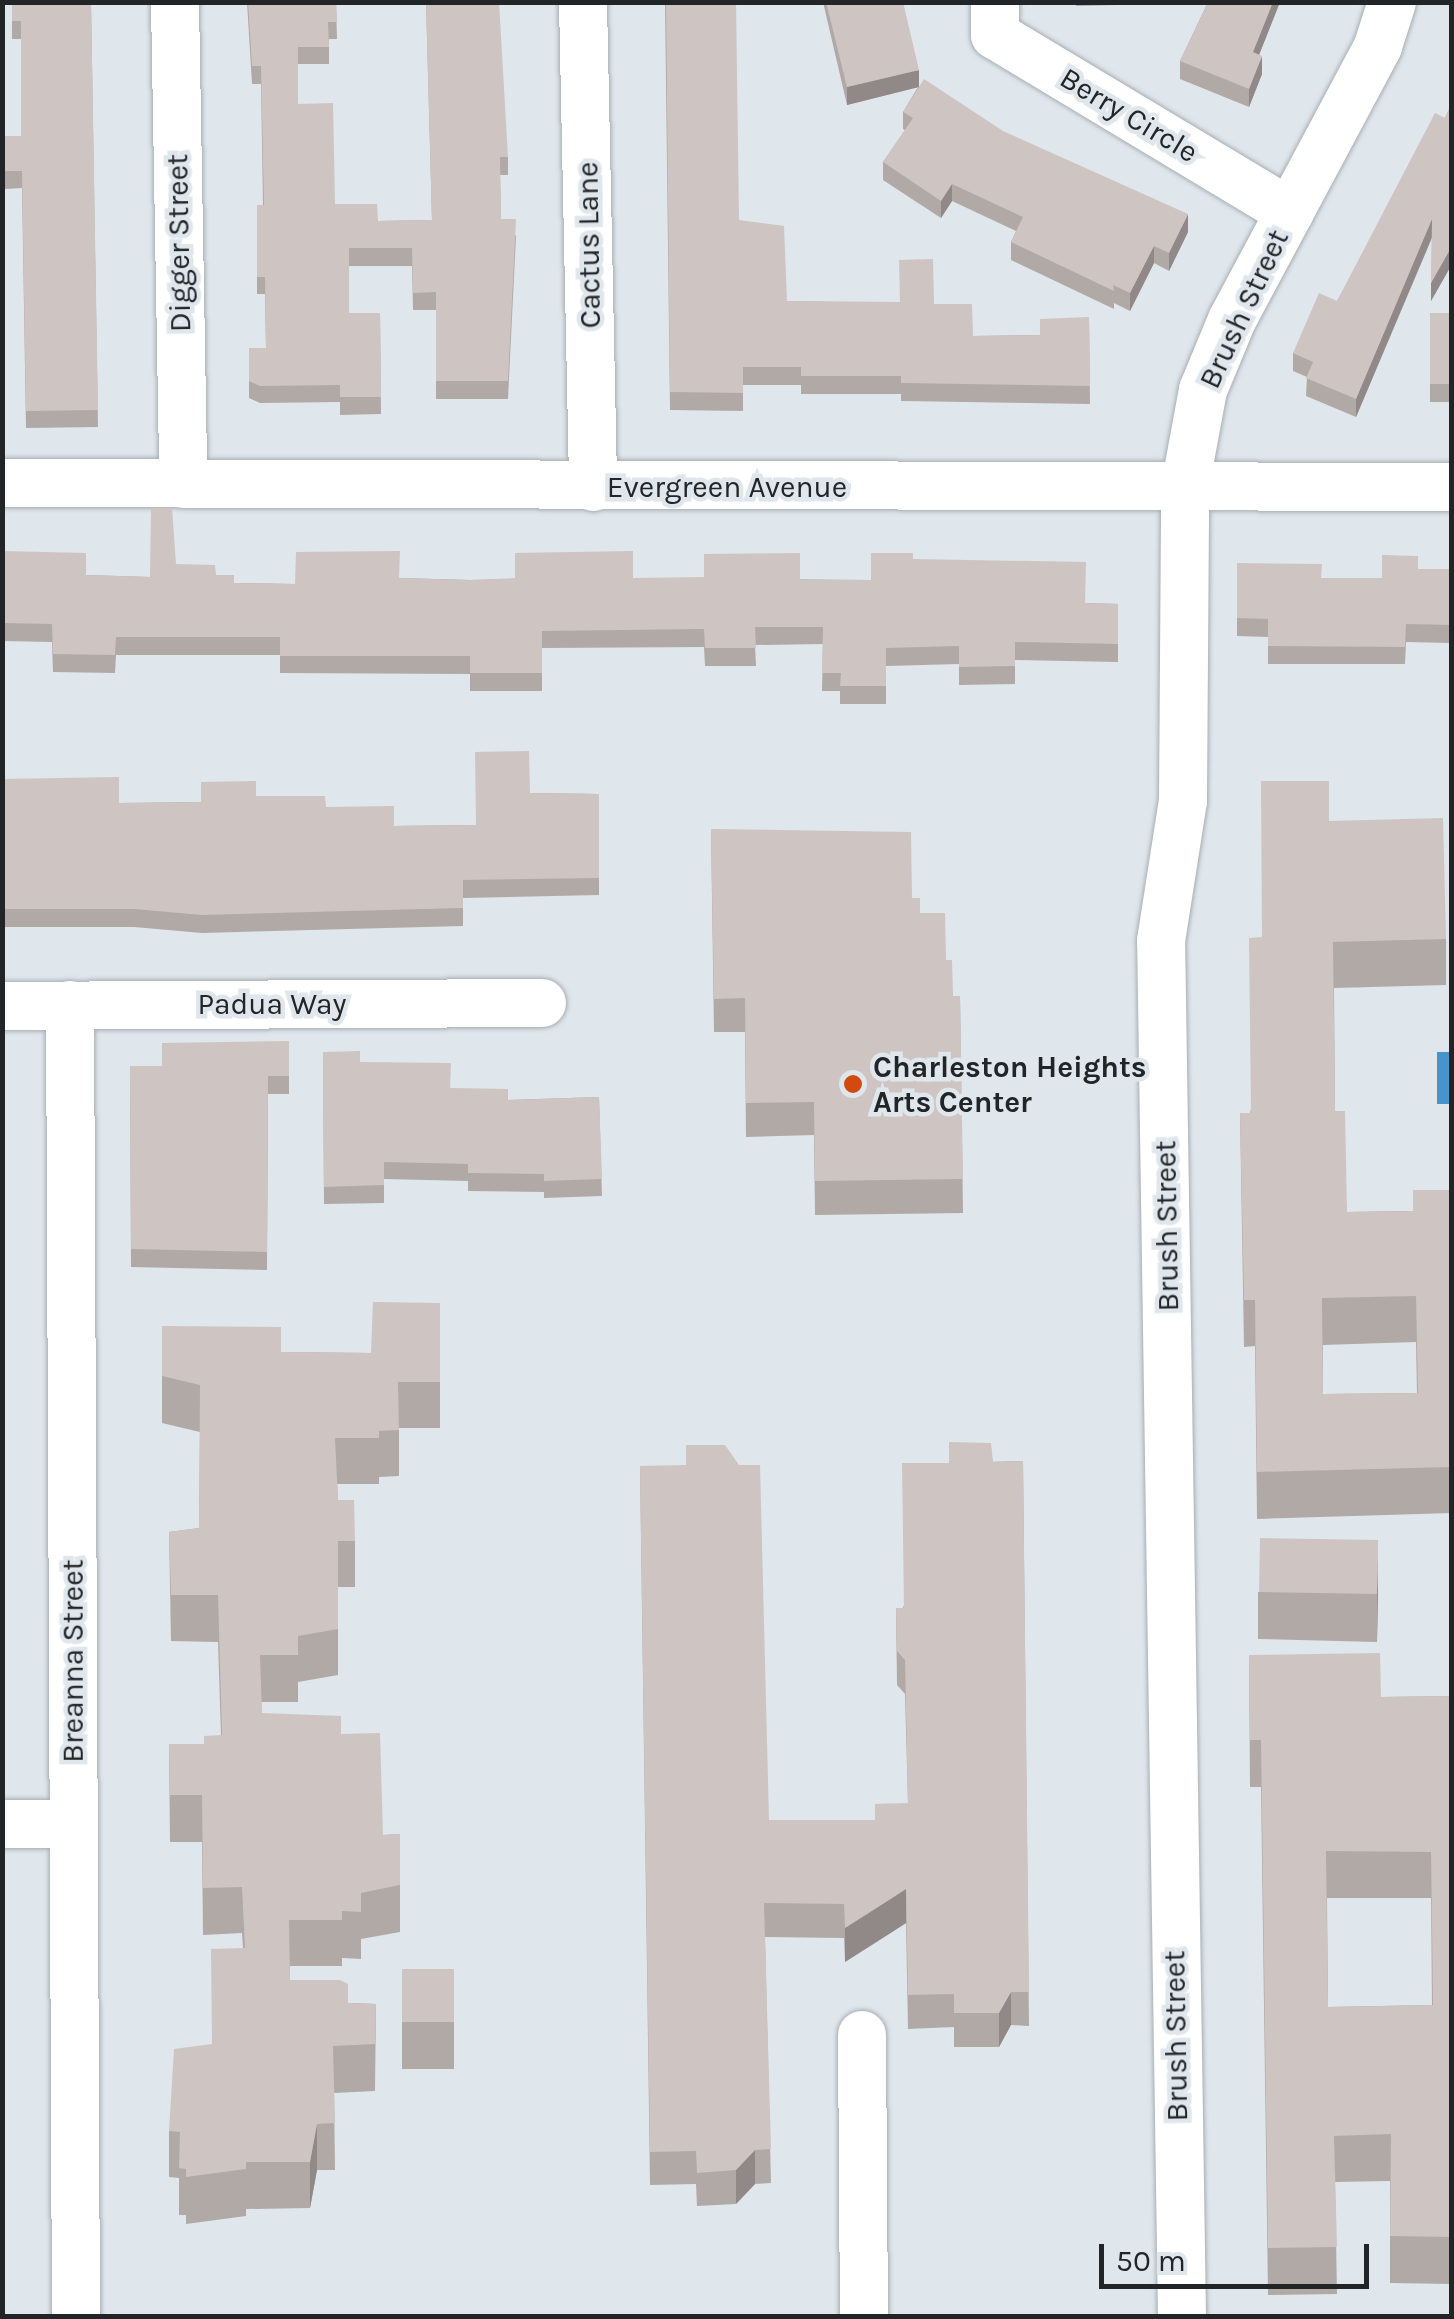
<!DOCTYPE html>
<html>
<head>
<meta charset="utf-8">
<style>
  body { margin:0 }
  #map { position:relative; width:1454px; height:2319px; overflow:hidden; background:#dfe6ec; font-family:Karla,sans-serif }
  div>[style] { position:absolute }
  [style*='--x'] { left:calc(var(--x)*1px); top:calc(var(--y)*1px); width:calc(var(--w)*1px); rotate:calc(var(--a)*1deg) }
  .water>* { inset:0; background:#4794cd; transform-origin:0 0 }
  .roads { filter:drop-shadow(0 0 2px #a7aeb3) drop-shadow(0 0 2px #a7aeb3) }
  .minor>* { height:48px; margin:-24px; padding:0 24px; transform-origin:24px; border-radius:24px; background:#fff }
  .wall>* { inset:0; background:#b1a9a6; transform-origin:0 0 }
  .shaded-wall>* { inset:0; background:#908987 }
  .building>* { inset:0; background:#cec4c1; transform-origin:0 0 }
  .dots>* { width:28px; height:28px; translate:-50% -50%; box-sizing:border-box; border:5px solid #dfe6ec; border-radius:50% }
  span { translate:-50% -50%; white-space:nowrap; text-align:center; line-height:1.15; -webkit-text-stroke:9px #dfe6ec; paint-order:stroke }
  .street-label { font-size:30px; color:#222527 }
  .poi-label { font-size:30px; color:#222527; font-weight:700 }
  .left { translate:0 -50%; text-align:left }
  .frame { position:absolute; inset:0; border:5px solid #222527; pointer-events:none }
  .scale { position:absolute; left:1099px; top:2244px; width:270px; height:45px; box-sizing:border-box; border:5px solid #222527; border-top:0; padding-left:12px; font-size:30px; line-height:35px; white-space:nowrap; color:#222527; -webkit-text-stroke:8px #dfe6ec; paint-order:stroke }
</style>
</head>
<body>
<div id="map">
  <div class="water">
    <i style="left:1437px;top:1052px;width:14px;height:52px"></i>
  </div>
  <div class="roads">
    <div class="minor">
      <i style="--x:175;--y:2;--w:482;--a:89"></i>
      <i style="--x:583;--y:2;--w:485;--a:88.8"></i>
      <i style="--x:995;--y:2;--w:33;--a:90"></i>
      <i style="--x:995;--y:35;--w:344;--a:31"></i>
      <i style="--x:2;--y:483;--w:1450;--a:0.16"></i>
      <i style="--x:70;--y:1005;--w:1311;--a:89.74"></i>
      <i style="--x:2;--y:1006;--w:540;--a:-0.32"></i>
      <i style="--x:2;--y:1824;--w:72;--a:0"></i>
      <i style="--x:862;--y:2035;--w:281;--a:89.6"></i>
      <i style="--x:1182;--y:2316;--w:1375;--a:-90.87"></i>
      <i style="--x:1161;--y:941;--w:142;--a:-81.1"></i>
      <i style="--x:1183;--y:801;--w:314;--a:-89.6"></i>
      <i style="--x:1185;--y:487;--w:99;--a:-79.5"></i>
      <i style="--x:1203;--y:390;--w:76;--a:-67.5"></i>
      <i style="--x:1232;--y:320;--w:310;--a:-61.9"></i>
      <i style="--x:1378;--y:46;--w:46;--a:-72.3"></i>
    </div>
  </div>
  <div class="wall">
    <i style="clip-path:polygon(12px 2px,91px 2px,98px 427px,26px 428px,22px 188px,5px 189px,4px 154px,21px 136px,21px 39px,12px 39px)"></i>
    <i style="clip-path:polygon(247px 2px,336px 2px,337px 39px,329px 39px,329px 64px,298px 64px,298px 104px,335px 204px,378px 221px,432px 220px,426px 2px,508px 157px,508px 175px,500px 175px,501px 219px,516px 236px,508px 399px,436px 399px,436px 310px,413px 310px,412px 266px,349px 266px,349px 313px,380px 313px,381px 414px,340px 415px,340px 402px,260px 403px,249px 398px,249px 348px,266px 348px,265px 294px,257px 294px,257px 205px,263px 205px,261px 84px,252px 84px)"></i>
    <i style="clip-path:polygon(665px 2px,739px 220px,787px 301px,934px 304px,973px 336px,1040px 335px,1089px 317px,1090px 404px,901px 401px,901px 394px,801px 394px,801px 385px,743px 385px,743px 411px,670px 410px)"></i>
    <i style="clip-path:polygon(823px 2px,903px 2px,919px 87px,1188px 232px,1169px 271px,1154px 263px,1130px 311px,1114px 303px,1114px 309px,1011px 260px,1011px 242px,1016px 231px,952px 201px,941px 218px,883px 180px,883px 162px,905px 130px,903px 129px,903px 112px,918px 87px,847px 105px)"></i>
    <i style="clip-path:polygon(1076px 2px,1117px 2px,1117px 5px,1076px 6px)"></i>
    <i style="clip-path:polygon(1208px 2px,1280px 2px,1259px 55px,1262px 74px,1249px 107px,1180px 79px,1180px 61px)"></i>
    <i style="clip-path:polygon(1452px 103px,1452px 264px,1431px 301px,1432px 238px,1356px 417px,1306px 396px,1307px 377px,1293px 371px,1293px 353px,1337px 301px,1445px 118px)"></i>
    <i style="left:1430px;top:313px;width:22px;height:89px"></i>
    <i style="clip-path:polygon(2px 551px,86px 575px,150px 577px,176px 564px,216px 575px,234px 583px,295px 584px,400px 578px,470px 580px,633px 578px,871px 580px,913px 559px,1086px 603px,1118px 604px,1118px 662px,1015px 660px,1015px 684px,959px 685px,959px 664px,886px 666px,886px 704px,840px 704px,840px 691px,822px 691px,823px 644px,755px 645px,756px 666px,705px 666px,704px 647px,542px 648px,542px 691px,470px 691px,470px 674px,280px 673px,280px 655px,116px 655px,115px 673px,53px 672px,52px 642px,2px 641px)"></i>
    <i style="clip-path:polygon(1237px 563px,1321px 578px,1382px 578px,1418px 569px,1452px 569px,1452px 643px,1406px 642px,1405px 664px,1268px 664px,1268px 637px,1237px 636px)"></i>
    <i style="clip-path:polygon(2px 779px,119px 803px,201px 802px,256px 796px,326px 807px,394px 826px,476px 825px,530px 793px,599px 794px,599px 895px,463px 898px,463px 926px,202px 933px,134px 927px,2px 927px)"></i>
    <i style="clip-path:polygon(evenodd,1329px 821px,1446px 939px,1446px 985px,1334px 988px,1335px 1111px,1347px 1212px,1413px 1211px,1452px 1190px,1452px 1513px,1257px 1519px,1255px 1346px,1244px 1347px,1240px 1113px,1250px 1113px,1329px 821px,1416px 1342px,1417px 1393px,1323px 1394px,1323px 1345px,1416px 1342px)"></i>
    <i style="clip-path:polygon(711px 829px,912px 898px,946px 960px,953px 996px,960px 996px,963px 1213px,815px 1215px,814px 1135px,746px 1137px,745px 1032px,714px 1032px)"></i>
    <i style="clip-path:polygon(289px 1041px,289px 1094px,268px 1094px,267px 1270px,131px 1267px,130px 1066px,162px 1066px)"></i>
    <i style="clip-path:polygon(323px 1052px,451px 1088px,508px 1100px,599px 1097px,602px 1196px,544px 1198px,544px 1192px,468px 1191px,468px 1181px,384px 1179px,384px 1203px,324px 1204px)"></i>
    <i style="clip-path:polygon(440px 1303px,440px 1428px,399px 1428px,399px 1476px,379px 1477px,379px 1484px,337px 1484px,338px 1500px,355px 1541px,355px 1587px,338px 1587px,338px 1675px,298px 1682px,298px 1702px,261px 1702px,262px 1713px,341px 1734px,383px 1835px,400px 1834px,400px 1932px,361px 1939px,361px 1959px,342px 1958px,342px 1966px,290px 1966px,290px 1980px,348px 2003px,376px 2004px,375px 2091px,334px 2093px,335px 2170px,317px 2170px,310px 2208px,246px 2209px,246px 2216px,186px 2224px,186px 2215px,179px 2215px,179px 2178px,169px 2177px,169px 2131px,212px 2044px,243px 1948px,242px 1933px,203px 1935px,202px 1842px,170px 1842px,169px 1744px,204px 1744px,221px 1735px,218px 1642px,171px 1641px,169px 1532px,199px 1528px,200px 1432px,162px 1423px,162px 1326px,281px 1352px,371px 1353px)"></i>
    <i style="clip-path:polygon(1023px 1461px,1029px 2026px,1011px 2025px,999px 2047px,954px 2047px,954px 2027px,908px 2029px,906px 1923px,845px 1962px,844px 1938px,765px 1937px,771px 2183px,755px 2184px,736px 2204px,697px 2206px,696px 2184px,650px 2185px,640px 1466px,769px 1820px,875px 1820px,908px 1803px,905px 1694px,897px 1685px,896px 1608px,903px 1608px,949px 1463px)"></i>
    <i style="clip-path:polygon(1378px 1587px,1377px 1642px,1258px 1639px,1258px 1592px)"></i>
    <i style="clip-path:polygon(evenodd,1249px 1655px,1381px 1697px,1452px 1696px,1452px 2284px,1390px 2283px,1390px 2181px,1335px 2182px,1337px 2294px,1268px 2295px,1261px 1787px,1250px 1787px,1249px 1655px,1327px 1898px,1431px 1898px,1432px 2005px,1328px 2007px,1327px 1898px)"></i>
    <i style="left:402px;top:1969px;width:52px;height:100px"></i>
  </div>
  <div class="shaded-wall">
    <i style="clip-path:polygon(1273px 2px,1280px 2px,1253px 70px,1253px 52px)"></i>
    <i style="clip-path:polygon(1262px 56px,1262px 74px,1249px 107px,1249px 89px)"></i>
    <i style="clip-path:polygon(919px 70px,919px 87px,847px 105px,847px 87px)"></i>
    <i style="clip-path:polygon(952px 184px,952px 201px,941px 218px,941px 201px)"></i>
    <i style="clip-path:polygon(1188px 214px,1188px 232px,1169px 271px,1169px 253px)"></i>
    <i style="clip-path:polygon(1432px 219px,1432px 237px,1356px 417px,1356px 399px)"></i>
    <i style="clip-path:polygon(1154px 246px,1154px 263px,1130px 311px,1130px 293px)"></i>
    <i style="clip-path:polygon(1452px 246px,1452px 264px,1431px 301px,1431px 283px)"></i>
    <i style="clip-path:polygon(1378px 1541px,1378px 1587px,1377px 1642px,1377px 1595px)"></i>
    <i style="clip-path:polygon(906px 1889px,906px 1923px,845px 1962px,845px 1928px)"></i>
    <i style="clip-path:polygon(1011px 1992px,1011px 2025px,999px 2047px,999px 2013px)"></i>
    <i style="clip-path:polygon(317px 2124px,317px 2170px,310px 2208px,310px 2162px)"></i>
    <i style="clip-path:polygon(755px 2150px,755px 2184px,736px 2204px,736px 2170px)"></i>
  </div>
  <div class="building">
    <i style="clip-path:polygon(12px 2px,91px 2px,98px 410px,26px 411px,22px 171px,5px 171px,4px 136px,21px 136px,21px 21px,12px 21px)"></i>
    <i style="clip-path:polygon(248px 2px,336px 2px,337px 22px,328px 22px,329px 47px,298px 47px,298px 104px,333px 103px,335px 204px,377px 204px,378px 221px,432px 220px,426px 2px,499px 2px,508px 157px,500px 157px,501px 219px,516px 219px,508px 381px,436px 381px,436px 292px,413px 293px,412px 248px,349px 248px,349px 313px,380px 313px,381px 397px,340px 397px,340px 385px,260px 386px,249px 381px,249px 348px,266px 348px,265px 277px,257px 277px,257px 205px,264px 205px,261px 66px,252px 66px)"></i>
    <i style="clip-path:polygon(666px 2px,736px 2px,739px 220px,784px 226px,787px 301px,900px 302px,899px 260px,933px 259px,934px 304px,972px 304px,973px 336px,1040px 335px,1040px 319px,1089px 317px,1090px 386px,901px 383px,901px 376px,801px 376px,801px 367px,743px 367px,743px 393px,670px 392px)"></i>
    <i style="clip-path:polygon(826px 2px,903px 2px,919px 70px,847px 87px)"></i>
    <i style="clip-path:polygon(1208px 2px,1273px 2px,1253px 52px,1262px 56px,1249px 89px,1180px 61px)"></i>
    <i style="clip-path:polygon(924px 79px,1003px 131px,1188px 214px,1169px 253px,1154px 246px,1130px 293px,1113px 285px,1114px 291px,1011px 242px,1023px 217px,952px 184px,941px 201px,883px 162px,913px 118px,903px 112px)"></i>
    <i style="clip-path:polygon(1452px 103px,1452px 246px,1431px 283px,1432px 219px,1356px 399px,1306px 378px,1313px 362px,1293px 353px,1319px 293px,1337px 301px,1435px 113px,1445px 118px)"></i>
    <i style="left:1430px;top:313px;width:22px;height:71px"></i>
    <i style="clip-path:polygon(172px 508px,176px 564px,215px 565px,216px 575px,234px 575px,234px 583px,295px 584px,296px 552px,400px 551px,399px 578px,470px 580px,515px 578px,515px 553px,633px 551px,633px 578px,704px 577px,704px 554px,800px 553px,800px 580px,871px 580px,871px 553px,913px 553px,913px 559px,1086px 562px,1085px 603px,1118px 604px,1118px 644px,1015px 642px,1015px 666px,959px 667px,959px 646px,886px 648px,886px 686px,840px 686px,841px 673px,822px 673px,823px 627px,755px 627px,756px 648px,705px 648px,704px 629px,542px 631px,542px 673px,470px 673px,470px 656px,280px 656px,280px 637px,116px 637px,115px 655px,53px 654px,52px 624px,2px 623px,2px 551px,86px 553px,86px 575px,150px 577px,151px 509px)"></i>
    <i style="clip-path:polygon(1382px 555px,1418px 556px,1418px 569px,1452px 569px,1452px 625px,1406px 624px,1405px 647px,1268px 646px,1268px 619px,1237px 618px,1237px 563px,1322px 564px,1321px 578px,1382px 578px)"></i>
    <i style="clip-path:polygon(529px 751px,530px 793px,599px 794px,599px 878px,463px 880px,463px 908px,202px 915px,134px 909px,2px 909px,2px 779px,119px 777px,119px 803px,201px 802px,201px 782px,256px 781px,256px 796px,325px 796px,326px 807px,394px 806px,394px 826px,476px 825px,475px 752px)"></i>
    <i style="clip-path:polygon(evenodd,1261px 781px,1329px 781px,1329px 821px,1443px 818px,1446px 939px,1333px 942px,1335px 1111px,1345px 1111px,1347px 1212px,1413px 1211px,1413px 1190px,1452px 1190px,1452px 1467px,1257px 1472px,1255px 1300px,1244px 1300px,1240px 1113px,1251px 1113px,1249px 938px,1262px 937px,1261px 781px,1416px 1296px,1418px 1393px,1323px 1394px,1322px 1298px,1416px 1296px)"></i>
    <i style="clip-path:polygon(711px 829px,911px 832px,912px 898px,920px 898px,920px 913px,945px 913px,946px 960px,952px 960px,953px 996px,960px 996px,963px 1179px,815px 1181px,814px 1102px,746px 1103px,745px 998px,714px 999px)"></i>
    <i style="clip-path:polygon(289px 1041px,289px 1076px,268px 1076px,267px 1252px,131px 1249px,130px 1066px,162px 1066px,162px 1043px)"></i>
    <i style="clip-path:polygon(360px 1051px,360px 1062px,451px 1063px,450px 1088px,508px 1089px,508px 1100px,599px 1097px,602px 1179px,544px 1181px,544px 1174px,468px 1173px,468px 1164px,384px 1162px,384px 1185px,324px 1187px,323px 1052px)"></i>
    <i style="clip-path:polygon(373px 1302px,440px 1303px,440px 1382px,398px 1382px,399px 1430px,379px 1431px,379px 1438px,335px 1438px,338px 1500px,354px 1500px,355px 1541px,338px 1541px,338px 1629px,298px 1636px,298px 1655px,260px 1655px,262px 1713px,341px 1716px,341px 1734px,380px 1733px,383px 1835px,400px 1834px,400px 1885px,361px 1893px,361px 1912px,342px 1911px,342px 1920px,289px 1920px,290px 1980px,340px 1980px,348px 1984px,348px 2003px,376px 2004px,375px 2044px,333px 2046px,335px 2123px,317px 2124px,310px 2162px,246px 2162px,246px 2169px,186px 2177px,186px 2169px,179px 2168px,180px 2132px,169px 2131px,174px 2049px,212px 2044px,211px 1949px,245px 1948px,242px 1887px,203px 1888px,202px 1795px,170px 1795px,169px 1744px,204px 1744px,204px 1736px,222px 1735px,218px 1595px,171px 1595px,169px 1532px,199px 1528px,200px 1385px,162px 1376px,162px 1326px,281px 1327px,281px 1352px,371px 1353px)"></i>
    <i style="clip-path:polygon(949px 1442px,991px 1443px,993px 1462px,1023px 1461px,1029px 1992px,1011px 1992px,999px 2013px,954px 2013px,954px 1994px,908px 1995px,906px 1889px,845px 1928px,844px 1904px,764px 1903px,771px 2149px,755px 2150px,736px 2170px,697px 2173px,696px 2151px,650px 2152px,640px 1466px,686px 1465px,686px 1445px,725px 1445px,739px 1465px,760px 1465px,769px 1820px,875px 1820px,875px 1804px,908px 1803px,905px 1660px,897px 1651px,896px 1608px,904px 1608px,902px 1463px,949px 1463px)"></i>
    <i style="left:1260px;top:1538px;width:118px;height:54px;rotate:1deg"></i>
    <i style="clip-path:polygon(2px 1637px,4px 1698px,2px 1698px)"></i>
    <i style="clip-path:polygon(evenodd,1380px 1653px,1381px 1697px,1452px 1696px,1452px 2237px,1390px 2236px,1391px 2134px,1334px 2136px,1337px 2247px,1268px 2248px,1261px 1740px,1250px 1740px,1249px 1655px,1380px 1653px,1326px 1851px,1431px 1852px,1433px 2005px,1328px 2007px,1326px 1851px)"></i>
    <i style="left:402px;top:1969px;width:52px;height:53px"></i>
  </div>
  <div class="dots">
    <i style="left:853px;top:1084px;background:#d14b11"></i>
  </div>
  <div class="street-label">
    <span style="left:1129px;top:115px;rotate:31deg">Berry Circle</span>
    <span style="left:179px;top:243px;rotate:-91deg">Digger Street</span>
    <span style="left:589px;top:245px;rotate:-91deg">Cactus Lane</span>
    <span style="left:1244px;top:309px;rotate:-65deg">Brush Street</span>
    <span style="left:727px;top:487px">Evergreen Avenue</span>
    <span style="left:272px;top:1004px">Padua Way</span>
    <span style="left:1167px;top:1226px;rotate:-91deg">Brush Street</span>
    <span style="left:73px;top:1661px;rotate:-90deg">Breanna Street</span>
    <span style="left:1176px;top:2036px;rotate:-91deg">Brush Street</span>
  </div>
  <div class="poi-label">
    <span class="left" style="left:873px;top:1084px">Charleston Heights<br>Arts Center</span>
  </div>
  <div class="frame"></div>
  <div class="scale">50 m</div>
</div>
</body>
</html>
